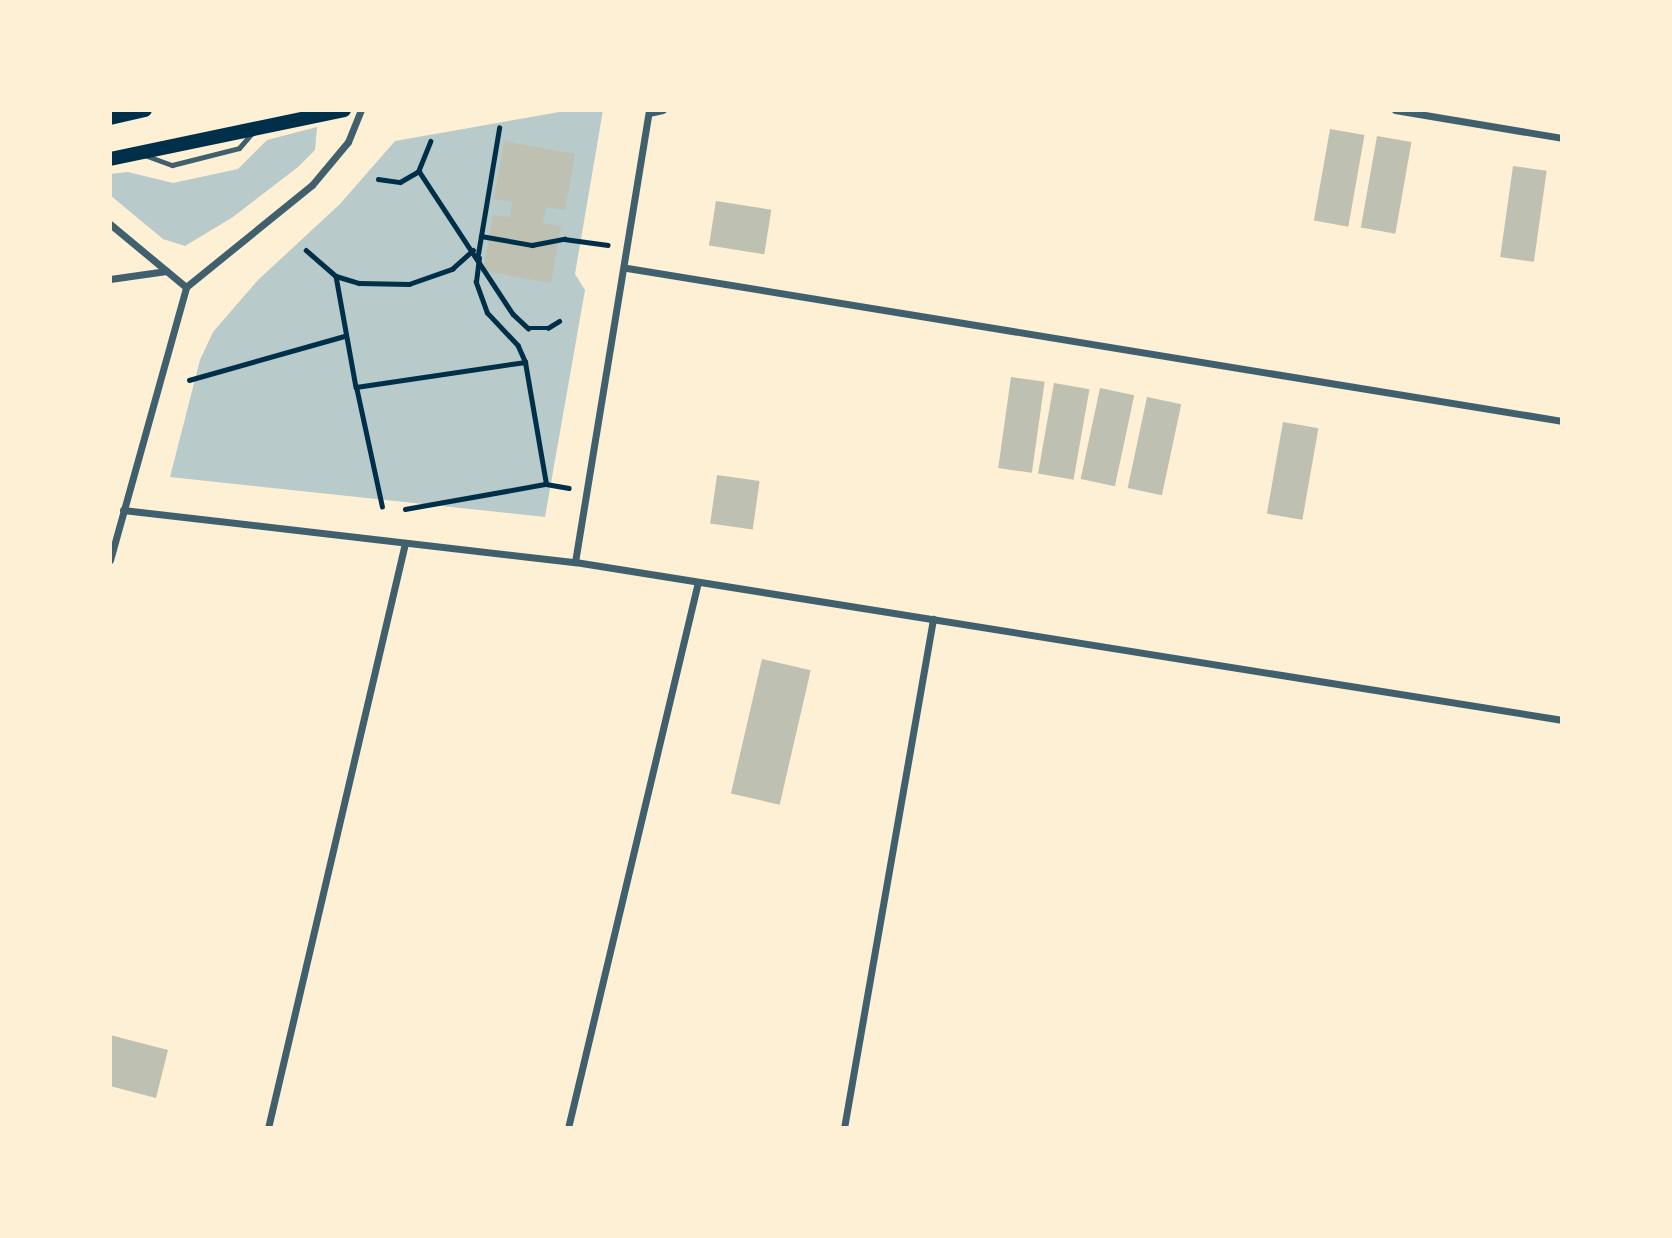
<!DOCTYPE html>
<html>
<head>
<meta charset="utf-8">
<style>
  body { margin:0 }
  #map { position:relative; width:1672px; height:1238px; overflow:hidden; background:#fdf0d5; font-family:Roboto,sans-serif }
  div>[style] { position:absolute }
  [style*='--x'] { left:calc(var(--x)*1px); top:calc(var(--y)*1px); width:calc(var(--w)*1px); rotate:calc(var(--a)*1deg) }
  .green>* { inset:0; background:#b9caca }
  .building>* { inset:0; background:#bec0b2; transform-origin:0 0 }
  .path>* { height:4.5px; margin:-2.25px; padding:0 2.25px; transform-origin:2.25px; border-radius:2.25px; background:#003049 }
  .service>* { height:5px; margin:-2.5px; padding:0 2.5px; transform-origin:2.5px; border-radius:2.5px; background:#3f606c }
  .minor>* { height:7px; margin:-3.5px; padding:0 3.5px; transform-origin:3.5px; border-radius:3.5px; background:#3f606c }
  .secondary>* { height:14px; margin:-7px; padding:0 7px; transform-origin:7px; border-radius:7px; background:#003049 }
  span { translate:-50% -50%; white-space:nowrap; text-align:center; line-height:1.15; -webkit-text-stroke:5px #fdf0d5; paint-order:stroke }
  .frame { position:absolute; inset:0; border:112px solid #fdf0d5; pointer-events:none }
</style>
</head>
<body>
<div id="map">
  <div class="green">
    <i style="clip-path:polygon(571px 110px,603px 110px,575px 274px,585px 290px,545px 517px,170px 477px,200px 360px,213px 332px,258px 280px,340px 204px,395px 141px)"></i>
    <i style="clip-path:polygon(317px 127px,315px 150px,298px 167px,233px 217px,185px 246px,163px 239px,110px 195px,110px 174px,128px 172px,173px 183px,238px 169px,267px 140px)"></i>
  </div>
  <div class="building">
    <i style="left:1330px;top:129px;width:35px;height:93px;rotate:10deg"></i>
    <i style="left:1377px;top:136px;width:35px;height:93px;rotate:10deg"></i>
    <i style="clip-path:polygon(504px 141px,575px 154px,565px 210px,546px 207px,543px 223px,561px 226px,551px 283px,483px 271px,493px 215px,510px 217px,512px 202px,494px 199px)"></i>
    <i style="left:1513px;top:166px;width:34px;height:92px;rotate:8deg"></i>
    <i style="left:716px;top:201px;width:56px;height:45px;rotate:9deg"></i>
    <i style="left:1011px;top:377px;width:34px;height:92px;rotate:8deg"></i>
    <i style="left:1054px;top:383px;width:36px;height:92px;rotate:10deg"></i>
    <i style="left:1100px;top:388px;width:35px;height:93px;rotate:12deg"></i>
    <i style="left:1147px;top:397px;width:35px;height:93px;rotate:12deg"></i>
    <i style="left:1283px;top:422px;width:36px;height:93px;rotate:10deg"></i>
    <i style="left:717px;top:475px;width:43px;height:49px;rotate:8deg"></i>
    <i style="left:762px;top:659px;width:50px;height:138px;rotate:13deg"></i>
    <i style="clip-path:polygon(110px 1035px,168px 1050px,156px 1098px,110px 1086px)"></i>
  </div>
  <div class="path">
    <i style="--x:431;--y:141;--w:32;--a:112"></i>
    <i style="--x:419;--y:171;--w:171;--a:56.7"></i>
    <i style="--x:513;--y:314;--w:21;--a:43"></i>
    <i style="--x:528;--y:328;--w:20;--a:0"></i>
    <i style="--x:548;--y:328;--w:13;--a:-32"></i>
    <i style="--x:378;--y:179;--w:22;--a:8"></i>
    <i style="--x:400;--y:182;--w:22;--a:-30"></i>
    <i style="--x:481;--y:236;--w:52;--a:10"></i>
    <i style="--x:532;--y:245;--w:33;--a:-11"></i>
    <i style="--x:564;--y:239;--w:44;--a:7.8"></i>
    <i style="--x:306;--y:250;--w:40;--a:41"></i>
    <i style="--x:336;--y:276;--w:113;--a:79.8"></i>
    <i style="--x:478;--y:254;--w:128;--a:-80.5"></i>
    <i style="--x:336;--y:276;--w:24;--a:17"></i>
    <i style="--x:359;--y:283;--w:50;--a:1.1"></i>
    <i style="--x:409;--y:284;--w:46;--a:-19.2"></i>
    <i style="--x:452;--y:269;--w:28;--a:-42"></i>
    <i style="--x:189;--y:380;--w:161;--a:-15.8"></i>
    <i style="--x:546;--y:484;--w:23;--a:10"></i>
    <i style="--x:382;--y:507;--w:123;--a:-102.2"></i>
    <i style="--x:356;--y:387;--w:171;--a:-8.4"></i>
    <i style="--x:405;--y:509;--w:143;--a:-10.1"></i>
    <i style="--x:546;--y:484;--w:124;--a:-99.8"></i>
    <i style="--x:525;--y:362;--w:17;--a:-114"></i>
    <i style="--x:518;--y:346;--w:45;--a:-133.2"></i>
    <i style="--x:487;--y:313;--w:33;--a:-110"></i>
    <i style="--x:476;--y:282;--w:24;--a:-83"></i>
  </div>
  <div class="service">
    <i style="--x:147;--y:156;--w:27;--a:20"></i>
    <i style="--x:172;--y:165;--w:69;--a:-14.2"></i>
    <i style="--x:239;--y:148;--w:20;--a:-49"></i>
  </div>
  <div class="minor">
    <i style="--x:1395;--y:110;--w:169;--a:9.5"></i>
    <i style="--x:649;--y:113;--w:14;--a:-12"></i>
    <i style="--x:110;--y:224;--w:99;--a:39.7"></i>
    <i style="--x:627;--y:268;--w:947;--a:9.29"></i>
    <i style="--x:110;--y:279;--w:57;--a:-8.1"></i>
    <i style="--x:123;--y:510;--w:455;--a:6.6"></i>
    <i style="--x:575;--y:562;--w:1000;--a:9.09"></i>
    <i style="--x:110;--y:560;--w:283;--a:-74.4"></i>
    <i style="--x:186;--y:287;--w:162;--a:-39"></i>
    <i style="--x:312;--y:185;--w:56;--a:-50.1"></i>
    <i style="--x:348;--y:142;--w:35;--a:-68"></i>
    <i style="--x:575;--y:562;--w:458;--a:-80.7"></i>
    <i style="--x:268;--y:1128;--w:601;--a:-76.82"></i>
    <i style="--x:568;--y:1128;--w:561;--a:-76.61"></i>
    <i style="--x:844;--y:1128;--w:517;--a:-80.08"></i>
  </div>
  <div class="secondary">
    <i style="--x:110;--y:118;--w:36;--a:-13"></i>
    <i style="--x:110;--y:159;--w:239;--a:-11.8"></i>
  </div>
  <div class="frame"></div>
</div>
</body>
</html>
